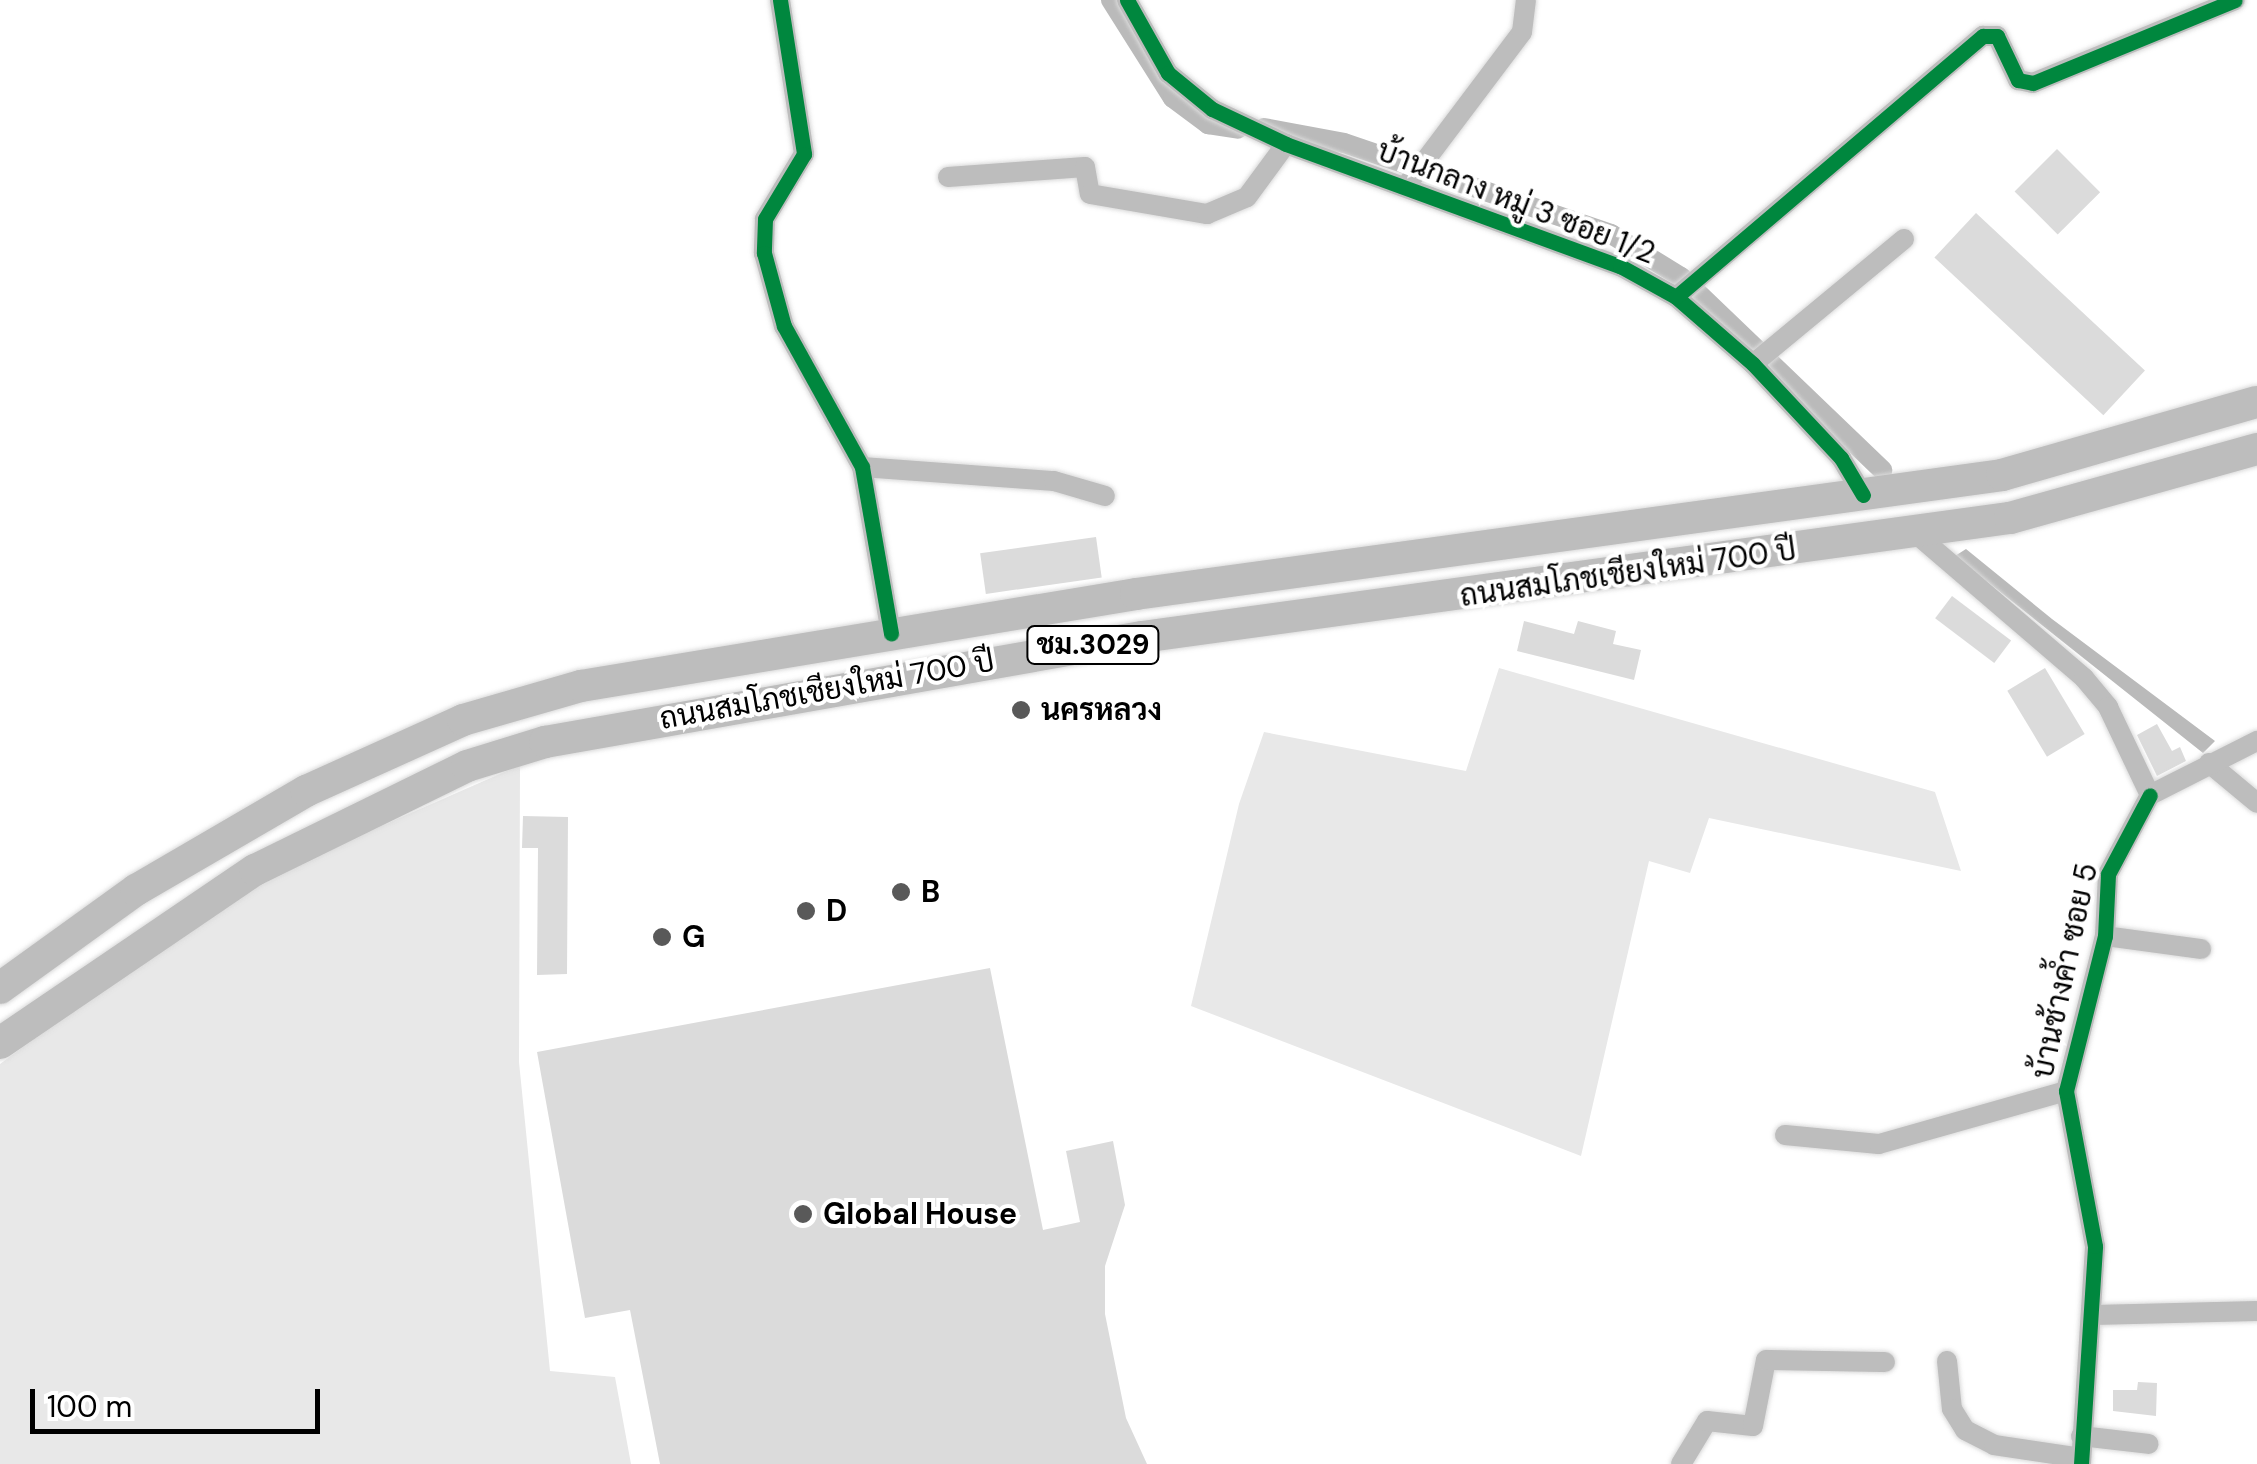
<!DOCTYPE html>
<html>
<head>
<meta charset="utf-8">
<style>
  body { margin:0 }
  #map { position:relative; width:2257px; height:1464px; overflow:hidden; background:#fff; font-family:"DM Sans",Sarabun,sans-serif }
  div>[style] { position:absolute }
  [style*='--x'] { left:calc(var(--x)*1px); top:calc(var(--y)*1px); width:calc(var(--w)*1px); rotate:calc(var(--a)*1deg) }
  .green>* { inset:0; background:#e8e8e8 }
  .water>* { inset:0; background:#bababa }
  .canal>* { height:20px; margin:-10px; padding:0 10px; transform-origin:10px; border-radius:10px; background:#bababa }
  .building>* { inset:0; background:#dbdbdb; transform-origin:0 0 }
  .roads { filter:drop-shadow(0 0 2px #dbdbdb) drop-shadow(0 0 2px #dbdbdb) }
  .street>* { height:20px; margin:-10px; padding:0 10px; transform-origin:10px; border-radius:10px; background:#bdbdbd }
  .primary>* { height:32px; margin:-16px; padding:0 16px; transform-origin:16px; border-radius:16px; background:#bdbdbd }
  .cycleway>* { height:15px; margin:-7.5px; padding:0 7.5px; transform-origin:7.5px; border-radius:7.5px; background:#00873e }
  .dots>* { width:28px; height:28px; translate:-50% -50%; box-sizing:border-box; border:5px solid #fff; border-radius:50% }
  span { translate:-50% -50%; white-space:nowrap; text-align:center; line-height:1.15; -webkit-text-stroke:8px #fff; paint-order:stroke }
  .shield-label span { padding:2px 8px; background:#fff; border:2px solid; border-radius:8px; -webkit-text-stroke-width:0 }
  .shield-label { font-size:28px; color:#000; font-weight:700 }
  .street-label { font-size:30px; color:#000 }
  .poi-label { font-size:30px; color:#000; font-weight:700 }
  .left { translate:0 -50%; text-align:left }
  .scale { position:absolute; left:30px; top:1389px; width:290px; height:45px; box-sizing:border-box; border:5px solid #000; border-top:0; padding-left:12px; font-size:30px; line-height:35px; white-space:nowrap; color:#000; -webkit-text-stroke:8px #fff; paint-order:stroke }
</style>
</head>
<body>
<div id="map">
  <div class="green">
    <i style="clip-path:polygon(1499px 668px,1935px 792px,1961px 871px,1709px 818px,1690px 873px,1649px 861px,1581px 1156px,1191px 1006px,1239px 804px,1264px 732px,1466px 771px)"></i>
    <i style="clip-path:polygon(520px 765px,519px 1062px,550px 1371px,615px 1377px,631px 1464px,0 1464px,0 1064px,167px 941px,279px 871px)"></i>
  </div>
  <div class="water">
    <i style="clip-path:polygon(1966px 549px,2052px 619px,2215px 741px,2203px 753px,1955px 556px)"></i>
  </div>
  <div class="canal">
    <i style="--x:1111;--y:0;--w:116;--a:57.7"></i>
    <i style="--x:1173;--y:98;--w:44;--a:36.6"></i>
    <i style="--x:1208;--y:124;--w:30;--a:9"></i>
    <i style="--x:1264;--y:128;--w:81;--a:10.6"></i>
    <i style="--x:1344;--y:143;--w:282;--a:18.8"></i>
    <i style="--x:1611;--y:234;--w:82;--a:31.6"></i>
    <i style="--x:1681;--y:277;--w:279;--a:43.8"></i>
  </div>
  <div class="building">
    <i style="left:2057px;top:149px;width:61px;height:60px;rotate:45deg"></i>
    <i style="left:1976px;top:213px;width:231px;height:61px;rotate:43deg"></i>
    <i style="left:1096px;top:537px;width:41px;height:117px;rotate:82deg"></i>
    <i style="left:1952px;top:596px;width:74px;height:28px;rotate:37deg"></i>
    <i style="clip-path:polygon(1524px 621px,1574px 634px,1578px 621px,1616px 631px,1613px 644px,1641px 650px,1634px 680px,1517px 651px)"></i>
    <i style="left:2045px;top:668px;width:77px;height:44px;rotate:59deg"></i>
    <i style="clip-path:polygon(2157px 724px,2172px 751px,2180px 747px,2186px 761px,2157px 776px,2137px 735px)"></i>
    <i style="clip-path:polygon(523px 816px,568px 817px,567px 974px,537px 975px,538px 848px,522px 848px)"></i>
    <i style="clip-path:polygon(990px 968px,1043px 1230px,1080px 1222px,1066px 1151px,1113px 1141px,1125px 1205px,1105px 1266px,1105px 1314px,1126px 1418px,1147px 1464px,660px 1464px,630px 1310px,585px 1318px,537px 1052px)"></i>
    <i style="clip-path:polygon(2138px 1382px,2157px 1383px,2156px 1416px,2113px 1411px,2113px 1390px,2137px 1390px)"></i>
  </div>
  <div class="roads">
    <div class="street">
      <i style="--x:780;--y:0;--w:156;--a:81.1"></i>
      <i style="--x:804;--y:154;--w:76;--a:121"></i>
      <i style="--x:765;--y:219;--w:34;--a:92"></i>
      <i style="--x:764;--y:253;--w:76;--a:74.7"></i>
      <i style="--x:784;--y:326;--w:161;--a:61"></i>
      <i style="--x:862;--y:467;--w:169;--a:80.1"></i>
      <i style="--x:1127;--y:0;--w:84;--a:60.7"></i>
      <i style="--x:1168;--y:73;--w:57;--a:39.3"></i>
      <i style="--x:1212;--y:109;--w:82;--a:25.3"></i>
      <i style="--x:1286;--y:144;--w:356;--a:20.1"></i>
      <i style="--x:1620;--y:266;--w:64;--a:29"></i>
      <i style="--x:1676;--y:297;--w:102;--a:41"></i>
      <i style="--x:1753;--y:364;--w:129;--a:46.9"></i>
      <i style="--x:1841;--y:458;--w:43;--a:59.3"></i>
      <i style="--x:948;--y:177;--w:137;--a:-4.2"></i>
      <i style="--x:1085;--y:167;--w:27;--a:80"></i>
      <i style="--x:1090;--y:194;--w:119;--a:9.7"></i>
      <i style="--x:1207;--y:214;--w:43;--a:-23"></i>
      <i style="--x:1247;--y:197;--w:66;--a:-53.7"></i>
      <i style="--x:1406;--y:186;--w:193;--a:-53"></i>
      <i style="--x:1522;--y:32;--w:32;--a:-83"></i>
      <i style="--x:1676;--y:297;--w:403;--a:-40.4"></i>
      <i style="--x:1983;--y:36;--w:14;--a:0"></i>
      <i style="--x:1997;--y:36;--w:49;--a:64.5"></i>
      <i style="--x:2018;--y:80;--w:15;--a:11"></i>
      <i style="--x:2033;--y:83;--w:218;--a:-22.3"></i>
      <i style="--x:1753;--y:364;--w:196;--a:-39.6"></i>
      <i style="--x:862;--y:467;--w:193;--a:4.2"></i>
      <i style="--x:1054;--y:481;--w:53;--a:16.4"></i>
      <i style="--x:1915;--y:533;--w:223;--a:40.6"></i>
      <i style="--x:2084;--y:678;--w:38;--a:50"></i>
      <i style="--x:2108;--y:707;--w:98;--a:64.5"></i>
      <i style="--x:2209;--y:763;--w:62;--a:39.8"></i>
      <i style="--x:2150;--y:795;--w:120;--a:-26.8"></i>
      <i style="--x:2105;--y:936;--w:97;--a:7.7"></i>
      <i style="--x:1785;--y:1135;--w:94;--a:5.5"></i>
      <i style="--x:1879;--y:1144;--w:194;--a:-15.8"></i>
      <i style="--x:2093;--y:1315;--w:164;--a:-1.4"></i>
      <i style="--x:1947;--y:1361;--w:48;--a:84.1"></i>
      <i style="--x:1952;--y:1409;--w:25;--a:58"></i>
      <i style="--x:1965;--y:1430;--w:33;--a:27"></i>
      <i style="--x:1994;--y:1445;--w:88;--a:8.5"></i>
      <i style="--x:2081;--y:1436;--w:68;--a:6.7"></i>
      <i style="--x:1681;--y:1464;--w:50;--a:-58.8"></i>
      <i style="--x:1707;--y:1421;--w:46;--a:6.2"></i>
      <i style="--x:1753;--y:1426;--w:67;--a:-78.9"></i>
      <i style="--x:1766;--y:1360;--w:119;--a:1"></i>
      <i style="--x:2081;--y:1464;--w:218;--a:-86.3"></i>
      <i style="--x:2095;--y:1246;--w:158;--a:-100.6"></i>
      <i style="--x:2066;--y:1091;--w:160;--a:-75.9"></i>
      <i style="--x:2105;--y:936;--w:62;--a:-87.2"></i>
      <i style="--x:2108;--y:874;--w:89;--a:-62"></i>
    </div>
    <div class="primary">
      <i style="--x:0;--y:988;--w:168;--a:-35.8"></i>
      <i style="--x:136;--y:890;--w:197;--a:-30.2"></i>
      <i style="--x:306;--y:791;--w:172;--a:-24.3"></i>
      <i style="--x:463;--y:720;--w:123;--a:-16.1"></i>
      <i style="--x:581;--y:686;--w:563;--a:-9.41"></i>
      <i style="--x:1136;--y:594;--w:874;--a:-7.82"></i>
      <i style="--x:2002;--y:475;--w:265;--a:-16"></i>
      <i style="--x:0;--y:1043;--w:308;--a:-34.2"></i>
      <i style="--x:255;--y:870;--w:236;--a:-26.1"></i>
      <i style="--x:467;--y:766;--w:82;--a:-17.1"></i>
      <i style="--x:545;--y:742;--w:606;--a:-9.98"></i>
      <i style="--x:1142;--y:637;--w:876;--a:-7.81"></i>
      <i style="--x:2010;--y:518;--w:256;--a:-15.6"></i>
    </div>
  </div>
  <div class="cycleway">
    <i style="--x:780;--y:0;--w:156;--a:81.1"></i>
    <i style="--x:804;--y:154;--w:76;--a:121"></i>
    <i style="--x:765;--y:219;--w:34;--a:92"></i>
    <i style="--x:764;--y:253;--w:76;--a:74.7"></i>
    <i style="--x:784;--y:326;--w:161;--a:61"></i>
    <i style="--x:862;--y:467;--w:169;--a:80.1"></i>
    <i style="--x:1127;--y:0;--w:84;--a:60.7"></i>
    <i style="--x:1168;--y:73;--w:57;--a:39.3"></i>
    <i style="--x:1212;--y:109;--w:82;--a:25.3"></i>
    <i style="--x:1286;--y:144;--w:356;--a:20.1"></i>
    <i style="--x:1620;--y:266;--w:64;--a:29"></i>
    <i style="--x:1676;--y:297;--w:102;--a:41"></i>
    <i style="--x:1753;--y:364;--w:129;--a:46.9"></i>
    <i style="--x:1841;--y:458;--w:43;--a:59.3"></i>
    <i style="--x:1676;--y:297;--w:403;--a:-40.4"></i>
    <i style="--x:1983;--y:36;--w:14;--a:0"></i>
    <i style="--x:1997;--y:36;--w:49;--a:64.5"></i>
    <i style="--x:2018;--y:80;--w:15;--a:11"></i>
    <i style="--x:2033;--y:83;--w:218;--a:-22.3"></i>
    <i style="--x:2081;--y:1464;--w:218;--a:-86.3"></i>
    <i style="--x:2095;--y:1246;--w:158;--a:-100.6"></i>
    <i style="--x:2066;--y:1091;--w:160;--a:-75.9"></i>
    <i style="--x:2105;--y:936;--w:62;--a:-87.2"></i>
    <i style="--x:2108;--y:874;--w:89;--a:-62"></i>
  </div>
  <div class="dots">
    <i style="left:1021px;top:710px;background:#595959"></i>
    <i style="left:901px;top:892px;background:#595959"></i>
    <i style="left:806px;top:911px;background:#595959"></i>
    <i style="left:662px;top:937px;background:#595959"></i>
    <i style="left:803px;top:1214px;background:#595959"></i>
  </div>
  <div class="shield-label">
    <span style="left:1093px;top:645px">ชม.3029</span>
  </div>
  <div class="street-label">
    <span style="left:1516px;top:202px;rotate:21deg">บ้านกลาง หมู่ 3 ซอย 1/2</span>
    <span style="left:1628px;top:573px;rotate:-8deg">ถนนสมโภชเชียงใหม่ 700 ปี</span>
    <span style="left:827px;top:690px;rotate:-10deg">ถนนสมโภชเชียงใหม่ 700 ปี</span>
    <span style="left:2065px;top:971px;rotate:-78deg">บ้านช้างค้ำ ซอย 5</span>
  </div>
  <div class="poi-label">
    <span class="left" style="left:1041px;top:710px">นครหลวง</span>
    <span class="left" style="left:921px;top:892px">B</span>
    <span class="left" style="left:826px;top:911px">D</span>
    <span class="left" style="left:682px;top:937px">G</span>
    <span class="left" style="left:823px;top:1214px">Global House</span>
  </div>
  <div class="scale">100 m</div>
</div>
</body>
</html>
